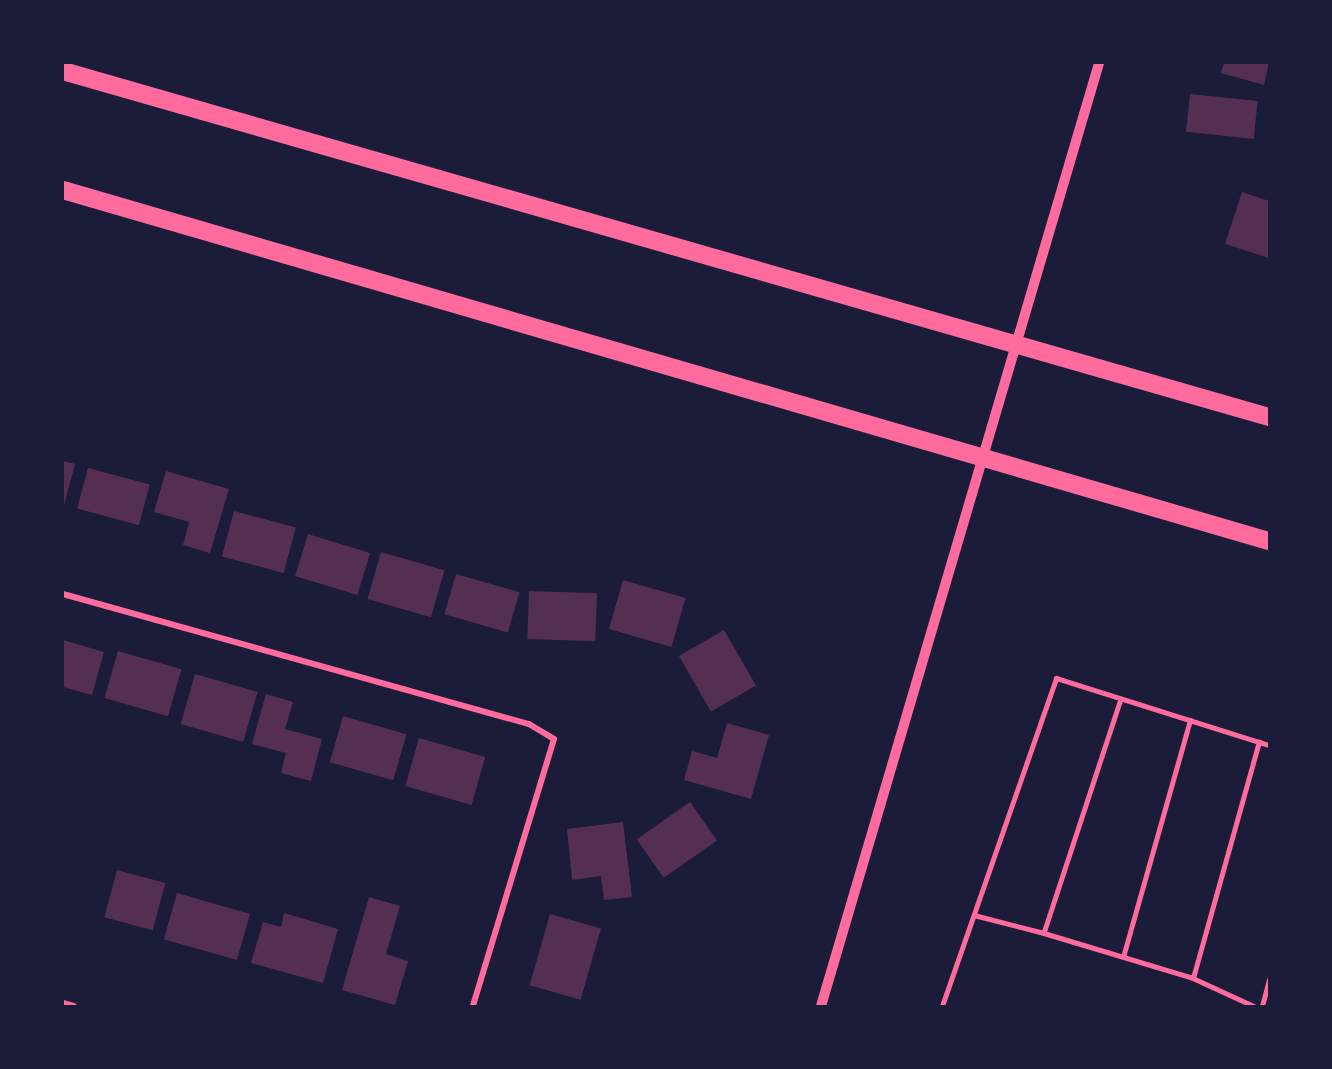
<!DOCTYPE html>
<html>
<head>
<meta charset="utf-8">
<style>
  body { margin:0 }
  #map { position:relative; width:1332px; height:1069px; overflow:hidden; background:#1b1b3a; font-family:"Roboto Serif",serif }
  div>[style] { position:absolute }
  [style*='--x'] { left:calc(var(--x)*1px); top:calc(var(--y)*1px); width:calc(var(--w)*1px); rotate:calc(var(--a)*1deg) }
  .building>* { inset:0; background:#542f53; transform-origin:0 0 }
  .service>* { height:4.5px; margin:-2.25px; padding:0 2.25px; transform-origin:2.25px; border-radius:2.25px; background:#ff6b9d }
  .minor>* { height:6px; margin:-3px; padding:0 3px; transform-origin:3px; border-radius:3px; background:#ff6b9d }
  .tertiary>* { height:10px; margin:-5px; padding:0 5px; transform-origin:5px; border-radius:5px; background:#ff6b9d }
  .motorway>* { height:18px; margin:-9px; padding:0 9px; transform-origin:9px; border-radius:9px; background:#ff6b9d }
  span { translate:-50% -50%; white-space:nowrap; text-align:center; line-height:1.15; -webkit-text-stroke:4.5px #1b1b3a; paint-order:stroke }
  .frame { position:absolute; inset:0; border:64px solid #1b1b3a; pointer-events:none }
</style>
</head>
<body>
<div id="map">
  <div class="building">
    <i style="clip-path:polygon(1224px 63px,1269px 63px,1264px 85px,1221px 73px)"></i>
    <i style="left:1190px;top:94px;width:68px;height:38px;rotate:6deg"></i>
    <i style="clip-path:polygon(1242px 192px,1269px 201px,1269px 258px,1225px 244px)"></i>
    <i style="clip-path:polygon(63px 461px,75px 464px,64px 505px,63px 504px)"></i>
    <i style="left:88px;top:468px;width:64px;height:42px;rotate:15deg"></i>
    <i style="clip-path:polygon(166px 471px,229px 489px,210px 553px,183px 545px,189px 522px,154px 512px)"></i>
    <i style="left:234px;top:511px;width:64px;height:47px;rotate:15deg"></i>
    <i style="left:308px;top:534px;width:65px;height:44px;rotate:17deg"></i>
    <i style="left:381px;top:552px;width:66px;height:49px;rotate:16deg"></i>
    <i style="left:456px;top:574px;width:66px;height:42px;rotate:16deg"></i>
    <i style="left:623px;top:580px;width:65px;height:51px;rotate:16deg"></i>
    <i style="left:529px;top:591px;width:68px;height:48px;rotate:2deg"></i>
    <i style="left:724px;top:630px;width:64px;height:52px;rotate:60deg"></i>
    <i style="clip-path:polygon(63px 640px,104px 652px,92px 695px,63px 687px)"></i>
    <i style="left:118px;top:651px;width:66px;height:49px;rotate:16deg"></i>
    <i style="left:195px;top:674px;width:65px;height:52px;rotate:16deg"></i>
    <i style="clip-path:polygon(266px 694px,293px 702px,285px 729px,322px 739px,311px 781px,281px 773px,286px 753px,252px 744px)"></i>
    <i style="left:343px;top:716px;width:66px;height:48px;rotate:16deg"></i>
    <i style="clip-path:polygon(727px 723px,769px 735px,751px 799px,684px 780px,692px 751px,717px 758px)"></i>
    <i style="left:419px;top:738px;width:69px;height:50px;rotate:16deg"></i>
    <i style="left:690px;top:802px;width:47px;height:65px;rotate:55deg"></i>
    <i style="clip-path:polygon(623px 822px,632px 897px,604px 900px,601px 876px,572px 880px,567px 829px)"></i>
    <i style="left:117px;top:870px;width:50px;height:49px;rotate:15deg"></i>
    <i style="left:177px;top:893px;width:76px;height:48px;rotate:16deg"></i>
    <i style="clip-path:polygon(369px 897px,400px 906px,386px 954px,408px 961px,395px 1005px,342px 990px)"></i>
    <i style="clip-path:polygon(284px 913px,338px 929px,323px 983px,251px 963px,263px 922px,281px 927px)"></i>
    <i style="left:550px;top:914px;width:53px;height:74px;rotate:16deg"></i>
  </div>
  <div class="service">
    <i style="--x:1121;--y:699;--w:246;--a:108.2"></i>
    <i style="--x:1044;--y:933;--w:156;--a:16.8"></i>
    <i style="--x:1193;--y:978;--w:245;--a:-74.4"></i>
    <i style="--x:974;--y:915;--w:72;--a:14.4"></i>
    <i style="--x:1123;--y:957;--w:246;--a:-74.2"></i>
    <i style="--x:1193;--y:978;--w:67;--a:24.7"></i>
    <i style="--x:942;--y:1006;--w:347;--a:-70.8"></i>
    <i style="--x:1056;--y:678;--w:223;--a:17.5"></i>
    <i style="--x:1262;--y:1006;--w:27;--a:-75"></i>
  </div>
  <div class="minor">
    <i style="--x:63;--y:594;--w:484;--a:15.6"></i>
    <i style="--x:529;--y:724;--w:29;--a:31"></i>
    <i style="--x:554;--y:739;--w:279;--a:106.9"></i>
    <i style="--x:63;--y:1003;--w:11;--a:15"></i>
  </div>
  <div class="tertiary">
    <i style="--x:821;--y:1006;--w:983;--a:-73.57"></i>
  </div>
  <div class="motorway">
    <i style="--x:63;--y:71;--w:1255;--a:16.01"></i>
    <i style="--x:63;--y:190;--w:1256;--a:16.23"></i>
  </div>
  <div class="frame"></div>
</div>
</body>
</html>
